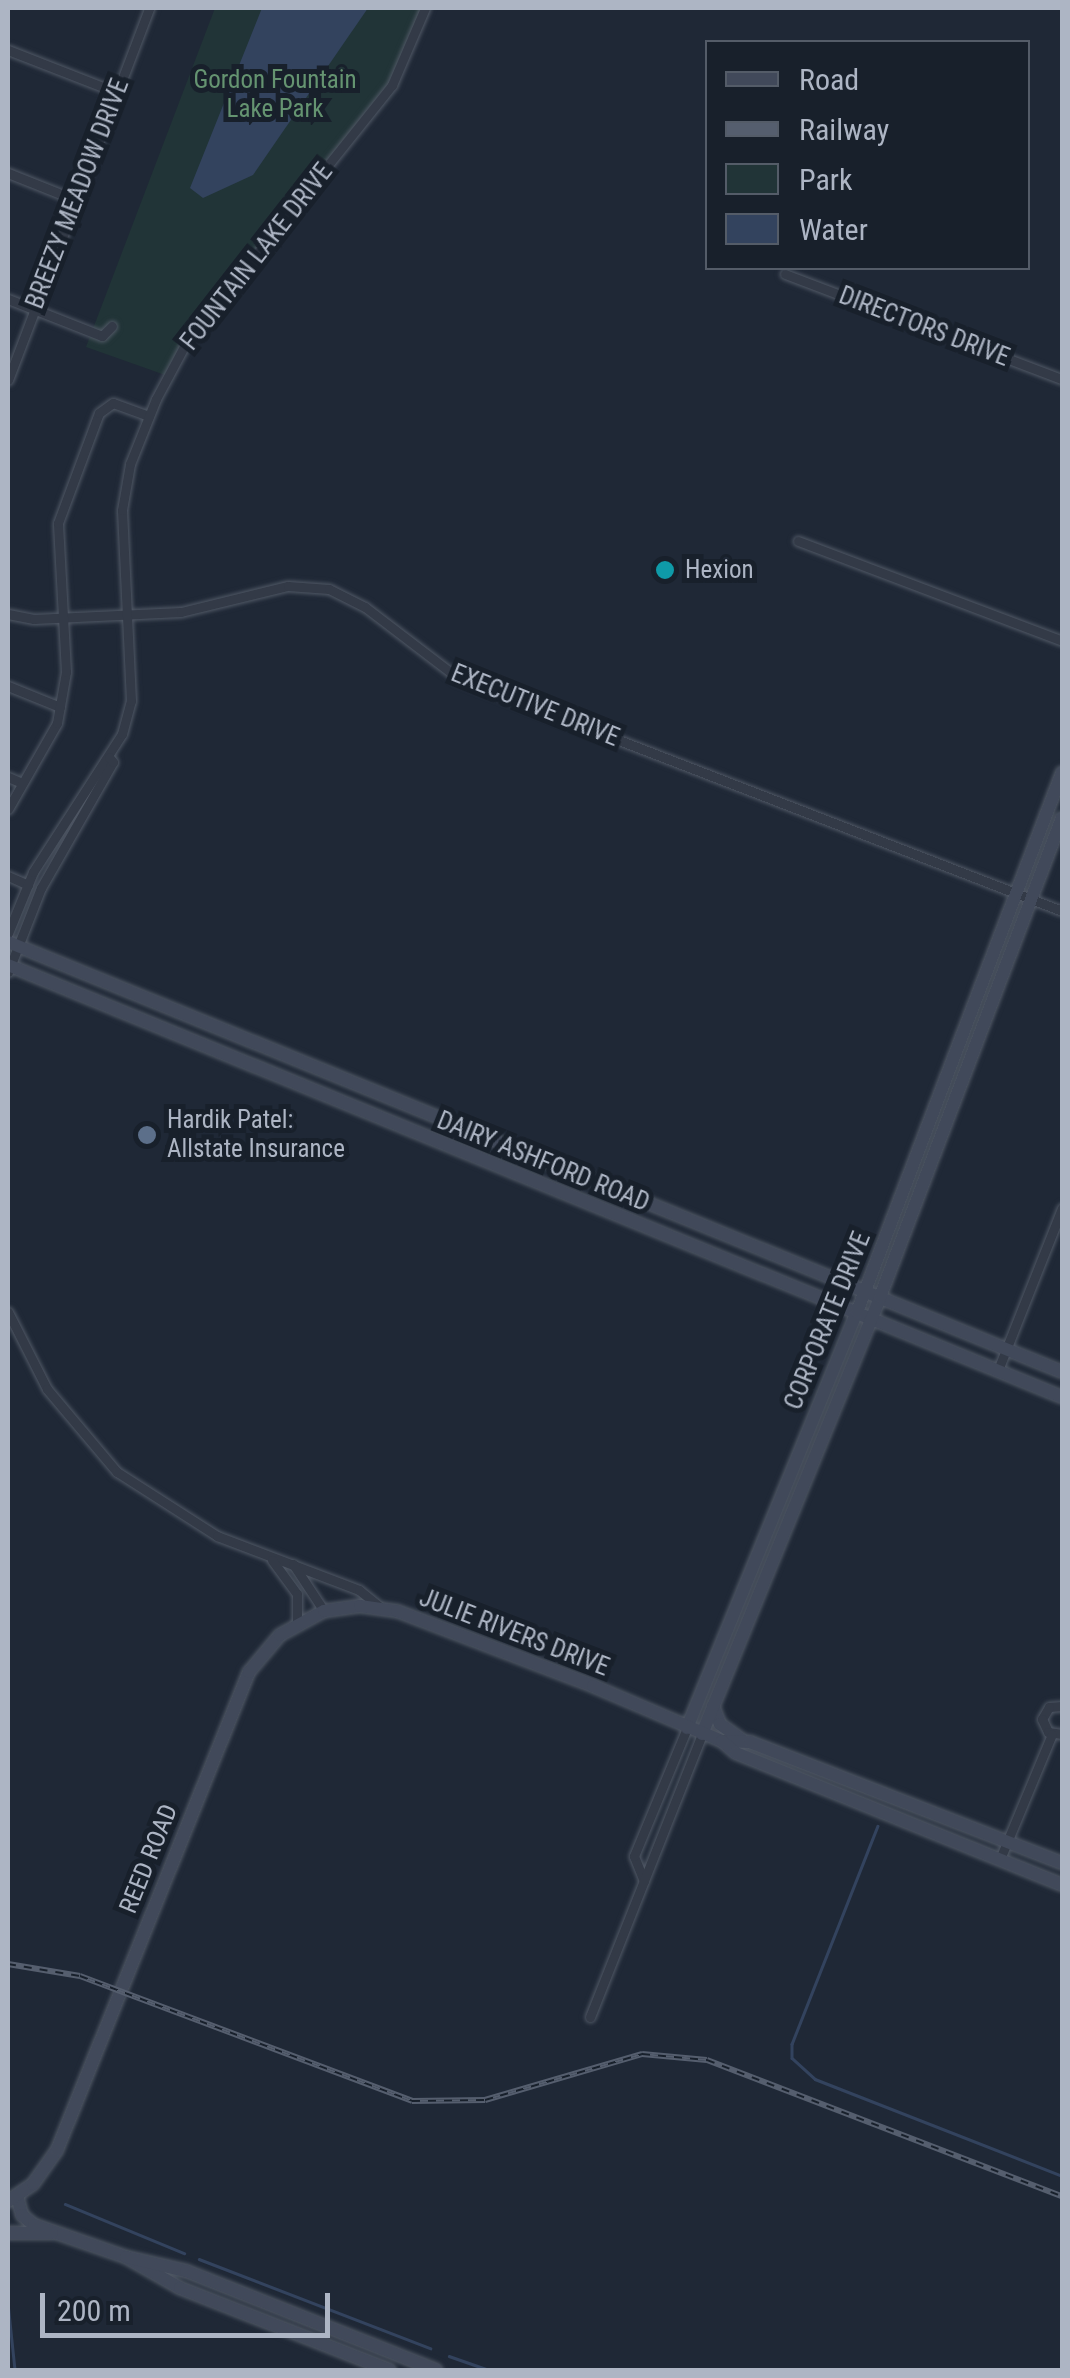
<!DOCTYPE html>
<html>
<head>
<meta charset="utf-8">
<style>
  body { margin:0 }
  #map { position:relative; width:1070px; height:2378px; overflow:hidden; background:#1f2836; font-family:"Roboto Condensed",sans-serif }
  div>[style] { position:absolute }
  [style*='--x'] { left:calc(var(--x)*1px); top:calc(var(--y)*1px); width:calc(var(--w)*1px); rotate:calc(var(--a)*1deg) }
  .green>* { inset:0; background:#213437 }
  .water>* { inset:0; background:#33435e }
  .stream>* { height:2.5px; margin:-1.25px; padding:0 1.25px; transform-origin:1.25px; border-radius:1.25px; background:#33435e }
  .roads { filter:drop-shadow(0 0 2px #505865) drop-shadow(0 0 2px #505865) }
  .street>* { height:9px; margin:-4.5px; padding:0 4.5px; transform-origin:4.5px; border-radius:4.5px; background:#333a47 }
  .secondary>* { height:12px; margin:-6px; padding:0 6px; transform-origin:6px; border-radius:6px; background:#41495a }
  .rail>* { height:6px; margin-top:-3px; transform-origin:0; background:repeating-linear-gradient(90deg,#18202b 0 8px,#555e6e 0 16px); box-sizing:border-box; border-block:2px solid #555e6e }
  .dots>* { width:28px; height:28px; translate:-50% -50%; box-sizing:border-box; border:5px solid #18202b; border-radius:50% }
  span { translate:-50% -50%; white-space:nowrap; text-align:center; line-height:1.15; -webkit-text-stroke:10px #18202b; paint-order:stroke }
  .park-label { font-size:25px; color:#659471 }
  .street-label { font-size:25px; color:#adb5c4 }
  .poi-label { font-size:25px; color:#adb5c4 }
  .left { translate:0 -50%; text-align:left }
  .frame { position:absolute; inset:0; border:10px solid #adb5c4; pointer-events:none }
  .legend { position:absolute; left:705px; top:40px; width:325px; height:230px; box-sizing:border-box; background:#18202b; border:2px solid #545c68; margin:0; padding:12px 18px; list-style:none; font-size:30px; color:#adb5c4 }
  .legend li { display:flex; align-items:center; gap:20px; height:50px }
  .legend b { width:50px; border:2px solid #545c68 }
  .scale { position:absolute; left:40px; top:2293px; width:290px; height:45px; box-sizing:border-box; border:5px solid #adb5c4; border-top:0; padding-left:12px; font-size:30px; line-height:35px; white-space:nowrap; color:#adb5c4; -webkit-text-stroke:8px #18202b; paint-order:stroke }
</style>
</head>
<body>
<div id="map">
  <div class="green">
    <i style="clip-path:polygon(215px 8px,426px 8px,392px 85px,227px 290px,168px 376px,86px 347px)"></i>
  </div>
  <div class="water">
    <i style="clip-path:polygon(262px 8px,368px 8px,253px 175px,203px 198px,190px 188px)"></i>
  </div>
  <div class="stream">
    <i style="--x:878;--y:1826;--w:234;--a:111.5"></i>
    <i style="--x:792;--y:2044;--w:14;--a:90"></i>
    <i style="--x:792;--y:2058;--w:31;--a:42"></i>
    <i style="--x:815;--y:2079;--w:265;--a:21.4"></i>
    <i style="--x:65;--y:2204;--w:129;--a:22.4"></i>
    <i style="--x:199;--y:2259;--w:248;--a:21.1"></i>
    <i style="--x:8;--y:2303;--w:67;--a:84"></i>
    <i style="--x:449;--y:2356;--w:42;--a:19.3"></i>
  </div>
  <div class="roads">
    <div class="street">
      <i style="--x:8;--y:50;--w:116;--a:21.3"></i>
      <i style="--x:8;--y:173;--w:73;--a:21.7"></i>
      <i style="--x:785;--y:274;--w:296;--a:20.8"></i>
      <i style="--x:8;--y:299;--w:101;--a:21.5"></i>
      <i style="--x:102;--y:336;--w:14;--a:-45"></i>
      <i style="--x:8;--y:380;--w:398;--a:-69.2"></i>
      <i style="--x:798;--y:541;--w:282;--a:20.7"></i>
      <i style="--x:8;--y:614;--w:26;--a:11"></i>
      <i style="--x:34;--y:619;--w:147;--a:-2.7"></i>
      <i style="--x:181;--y:612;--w:110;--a:-13.7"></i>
      <i style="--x:288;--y:586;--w:41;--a:4.2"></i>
      <i style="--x:329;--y:589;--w:40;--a:26.6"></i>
      <i style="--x:365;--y:607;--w:117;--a:37.4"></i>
      <i style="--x:458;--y:678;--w:647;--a:21.09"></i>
      <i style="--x:8;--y:686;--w:56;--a:22"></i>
      <i style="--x:8;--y:777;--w:15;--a:23"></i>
      <i style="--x:8;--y:809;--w:99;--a:-60.3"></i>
      <i style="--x:57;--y:723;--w:52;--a:-80"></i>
      <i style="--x:66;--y:672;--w:149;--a:-93.1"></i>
      <i style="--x:58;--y:523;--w:117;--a:-69.6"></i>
      <i style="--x:99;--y:413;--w:17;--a:-36"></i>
      <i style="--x:113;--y:403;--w:38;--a:20"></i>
      <i style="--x:8;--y:876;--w:22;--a:24"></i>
      <i style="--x:8;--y:933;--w:66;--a:-67.7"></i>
      <i style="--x:33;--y:872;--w:164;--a:-57.2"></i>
      <i style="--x:122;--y:734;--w:34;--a:-75"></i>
      <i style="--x:131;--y:701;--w:191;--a:-92.7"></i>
      <i style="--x:122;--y:510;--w:47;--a:-80.1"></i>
      <i style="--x:130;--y:464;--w:70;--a:-68.2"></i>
      <i style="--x:156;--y:399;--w:66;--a:-61.9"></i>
      <i style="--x:187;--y:341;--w:328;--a:-51.3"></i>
      <i style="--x:392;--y:85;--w:84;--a:-66.8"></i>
      <i style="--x:8;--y:972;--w:90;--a:-68.6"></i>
      <i style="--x:41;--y:888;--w:145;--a:-60.3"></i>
      <i style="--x:113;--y:762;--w:6;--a:-129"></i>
      <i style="--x:8;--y:1312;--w:86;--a:63.1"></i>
      <i style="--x:47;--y:1389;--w:109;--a:49.9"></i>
      <i style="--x:117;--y:1472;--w:119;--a:32.6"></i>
      <i style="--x:217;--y:1536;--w:152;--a:20.8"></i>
      <i style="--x:359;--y:1590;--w:27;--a:39"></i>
      <i style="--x:998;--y:1370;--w:174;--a:-68.4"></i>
      <i style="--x:272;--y:1560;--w:42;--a:53.7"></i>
      <i style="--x:297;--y:1594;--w:29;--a:90"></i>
      <i style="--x:293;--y:1564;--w:56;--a:56.6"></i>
      <i style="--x:1062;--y:1706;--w:13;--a:176"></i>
      <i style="--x:1049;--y:1707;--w:14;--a:120"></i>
      <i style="--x:1042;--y:1719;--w:14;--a:65"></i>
      <i style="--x:1048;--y:1732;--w:14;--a:8"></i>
      <i style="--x:1000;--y:1859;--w:135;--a:-67.4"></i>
      <i style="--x:644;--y:1881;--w:27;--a:-112"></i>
      <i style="--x:634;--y:1856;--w:139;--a:-67.5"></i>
      <i style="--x:590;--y:2017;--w:304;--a:-68.4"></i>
    </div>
    <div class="secondary">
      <i style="--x:8;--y:942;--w:1138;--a:22.19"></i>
      <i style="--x:8;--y:965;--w:1139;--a:22.29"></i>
      <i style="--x:713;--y:1706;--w:19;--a:69"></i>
      <i style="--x:720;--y:1724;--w:27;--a:36"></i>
      <i style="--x:687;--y:1728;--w:449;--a:-67.8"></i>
      <i style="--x:857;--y:1312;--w:577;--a:-69.18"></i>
      <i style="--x:702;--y:1734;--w:472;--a:-67.8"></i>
      <i style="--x:880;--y:1297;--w:512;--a:-69.2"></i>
      <i style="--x:722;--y:1741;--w:28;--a:2"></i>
      <i style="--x:750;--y:1742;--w:335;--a:21.2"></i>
      <i style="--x:17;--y:2196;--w:20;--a:75"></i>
      <i style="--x:22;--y:2215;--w:16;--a:40"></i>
      <i style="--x:34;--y:2225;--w:97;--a:19.2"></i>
      <i style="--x:126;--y:2257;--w:62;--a:29.9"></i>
      <i style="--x:180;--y:2288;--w:225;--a:21.4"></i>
      <i style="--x:8;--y:2201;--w:30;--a:-34"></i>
      <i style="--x:33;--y:2184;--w:42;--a:-54.8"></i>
      <i style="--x:57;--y:2150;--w:515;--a:-68.12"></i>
      <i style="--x:249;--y:1672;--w:48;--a:-50"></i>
      <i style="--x:280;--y:1635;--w:50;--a:-28.6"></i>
      <i style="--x:324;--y:1611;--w:36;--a:-8"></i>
      <i style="--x:360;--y:1606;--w:37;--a:8"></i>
      <i style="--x:397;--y:1611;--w:210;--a:20.9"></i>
      <i style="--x:593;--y:1686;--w:140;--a:23.1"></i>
      <i style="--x:722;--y:1741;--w:18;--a:41"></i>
      <i style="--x:736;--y:1753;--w:352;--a:22"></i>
      <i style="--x:8;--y:2233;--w:44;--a:0"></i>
      <i style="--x:126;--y:2257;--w:62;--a:13.1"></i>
      <i style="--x:186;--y:2271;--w:269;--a:21.6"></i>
    </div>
  </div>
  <div class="rail">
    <i style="--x:8;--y:1964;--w:73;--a:9.5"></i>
    <i style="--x:80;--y:1976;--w:355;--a:20.6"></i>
    <i style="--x:412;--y:2101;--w:73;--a:-0.8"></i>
    <i style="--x:485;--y:2100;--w:164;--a:-16.3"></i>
    <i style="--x:642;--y:2054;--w:65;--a:5.3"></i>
    <i style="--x:707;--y:2060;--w:380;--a:21"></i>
  </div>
  <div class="dots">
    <i style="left:665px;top:570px;background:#0f9aa8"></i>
    <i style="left:147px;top:1135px;background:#5c6f8a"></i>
  </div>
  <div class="park-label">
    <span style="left:275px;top:95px">Gordon Fountain<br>Lake Park</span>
  </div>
  <div class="street-label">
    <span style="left:78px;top:194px;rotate:-69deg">BREEZY MEADOW DRIVE</span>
    <span style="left:257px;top:257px;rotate:-52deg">FOUNTAIN LAKE DRIVE</span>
    <span style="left:924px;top:327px;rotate:21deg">DIRECTORS DRIVE</span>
    <span style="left:535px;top:706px;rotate:22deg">EXECUTIVE DRIVE</span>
    <span style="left:543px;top:1162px;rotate:22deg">DAIRY ASHFORD ROAD</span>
    <span style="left:828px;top:1321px;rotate:-68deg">CORPORATE DRIVE</span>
    <span style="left:514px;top:1633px;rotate:21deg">JULIE RIVERS DRIVE</span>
    <span style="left:149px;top:1859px;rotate:-68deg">REED ROAD</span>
  </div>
  <div class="poi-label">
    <span class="left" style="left:685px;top:570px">Hexion</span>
    <span class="left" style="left:167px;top:1135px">Hardik Patel:<br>Allstate Insurance</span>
  </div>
  <div class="frame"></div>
  <ul class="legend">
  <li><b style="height:12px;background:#41495a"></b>Road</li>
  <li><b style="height:12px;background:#555e6e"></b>Railway</li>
  <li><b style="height:28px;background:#213437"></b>Park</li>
  <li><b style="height:28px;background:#33435e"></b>Water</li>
  </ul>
  <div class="scale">200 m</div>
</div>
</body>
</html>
